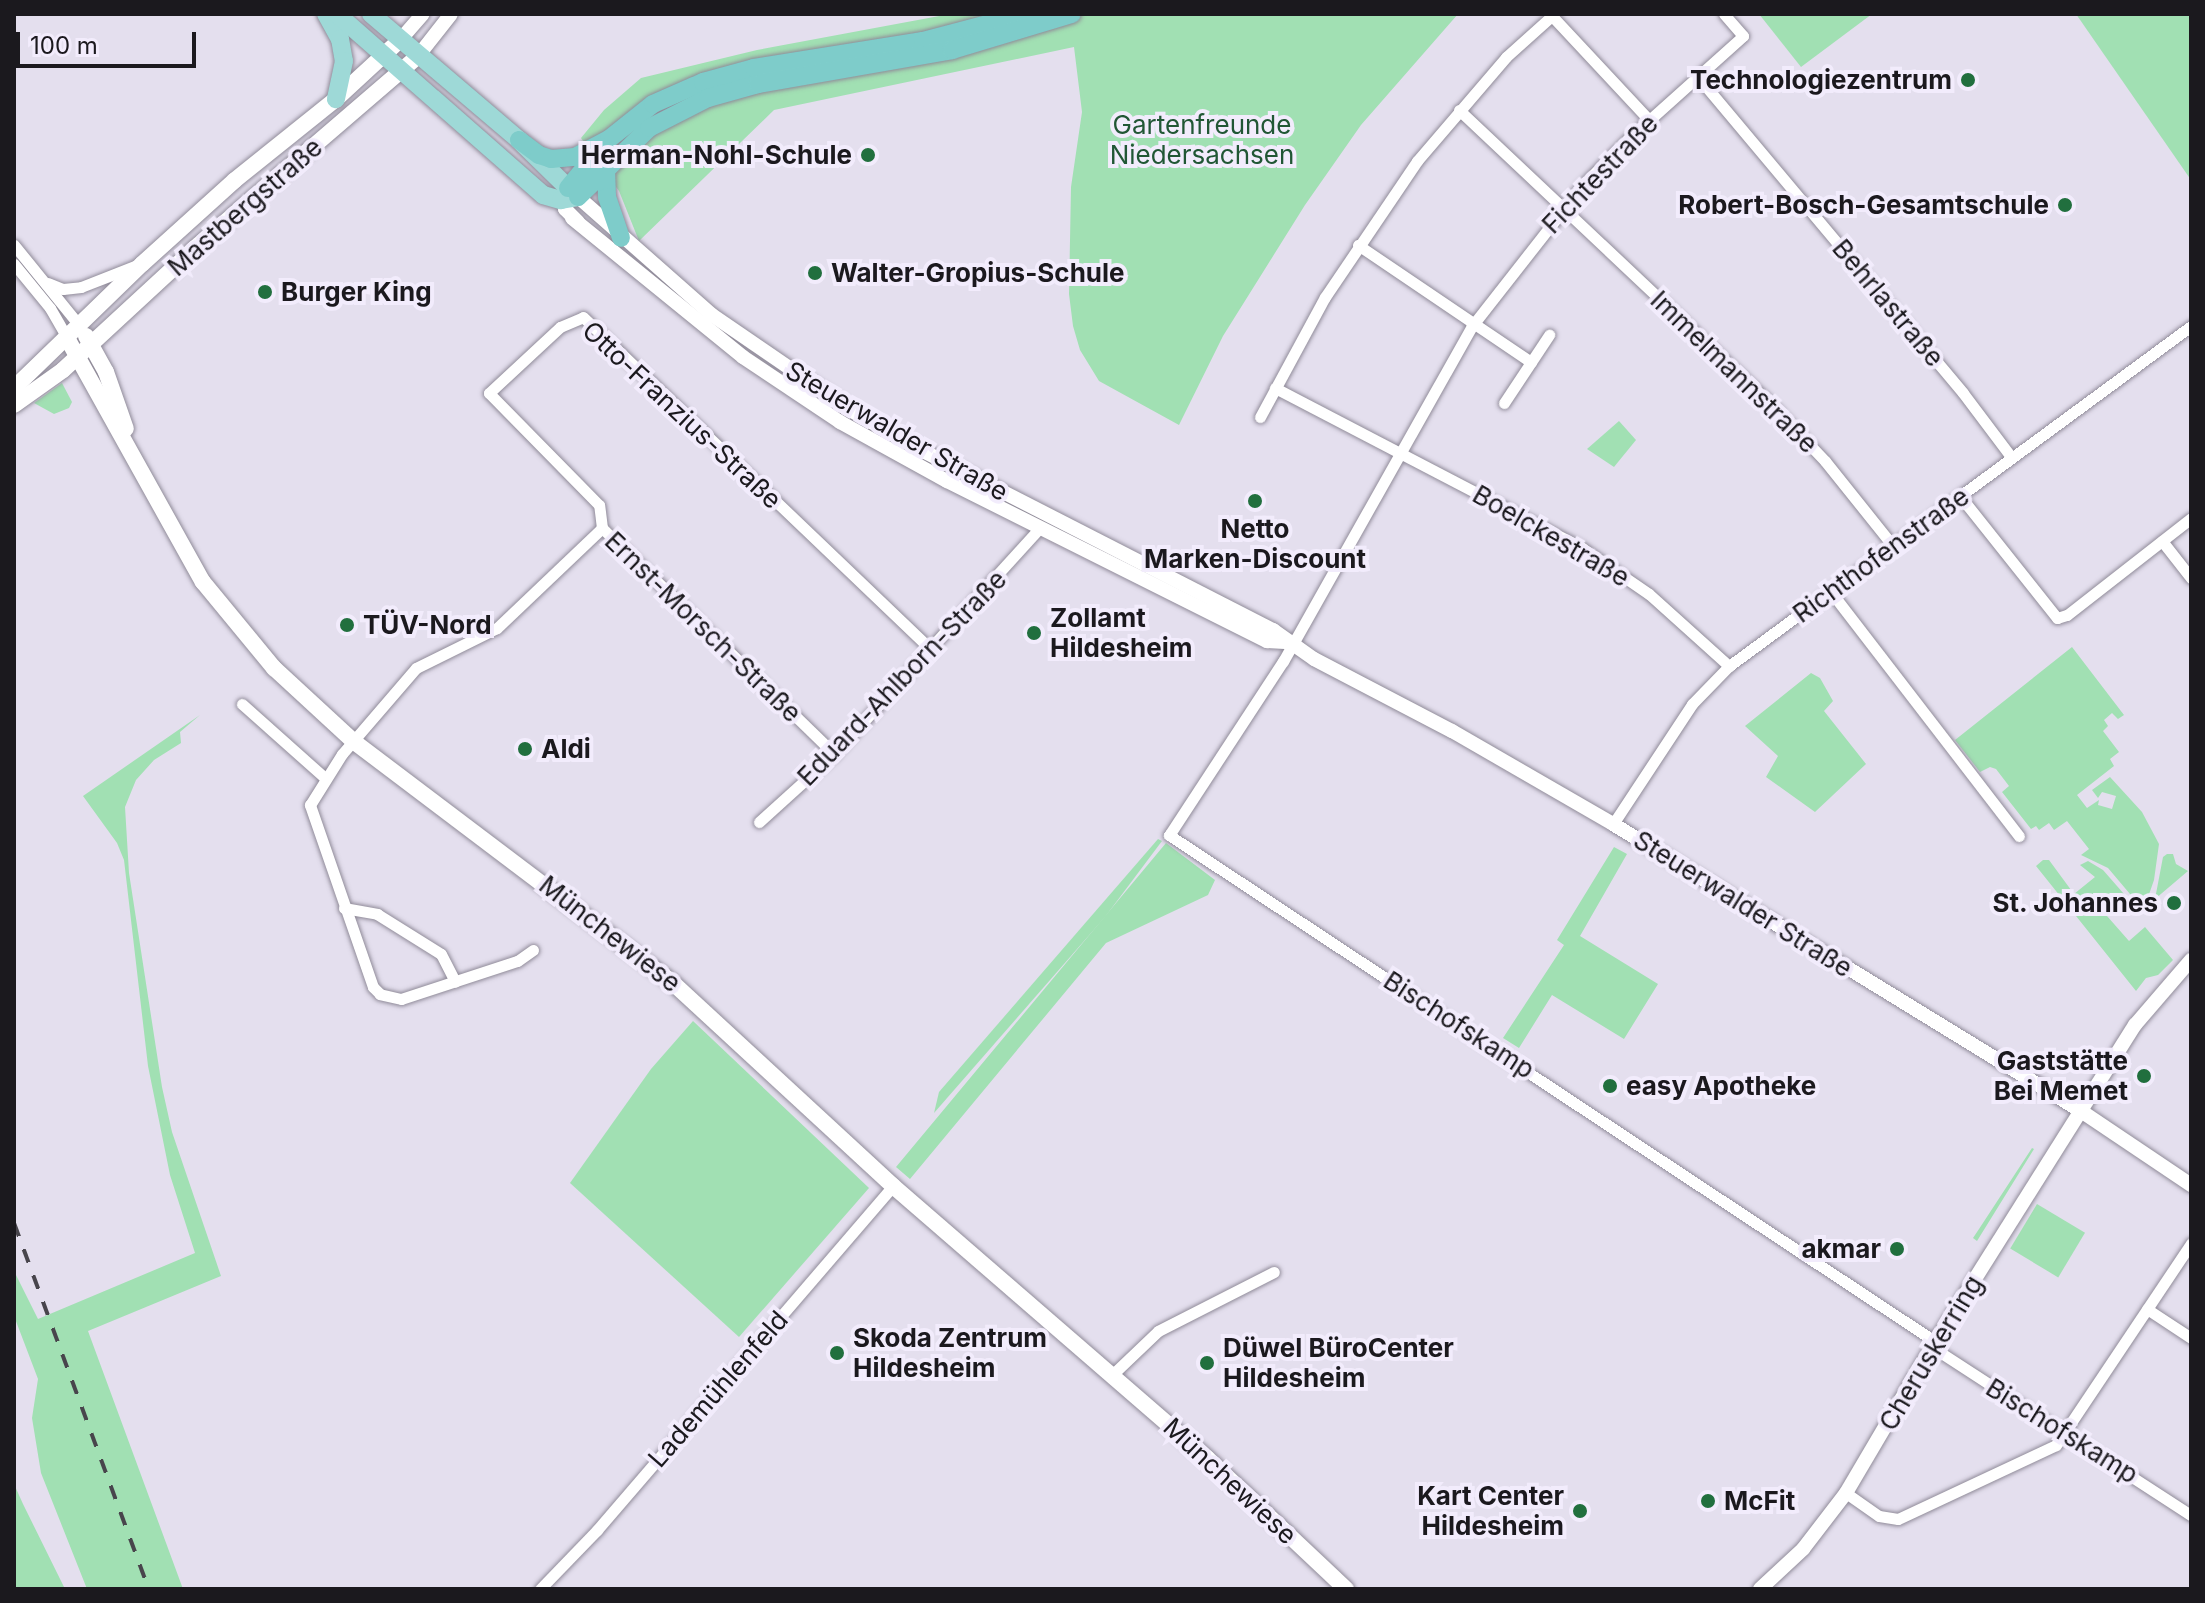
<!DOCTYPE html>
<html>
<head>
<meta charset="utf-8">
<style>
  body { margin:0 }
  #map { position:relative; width:2205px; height:1603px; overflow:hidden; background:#e4dfee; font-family:Inter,sans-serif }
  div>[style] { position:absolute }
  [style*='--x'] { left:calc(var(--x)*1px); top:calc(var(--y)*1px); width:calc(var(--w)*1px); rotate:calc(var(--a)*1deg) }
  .green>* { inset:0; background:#a1e0b3; transform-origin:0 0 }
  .roads { filter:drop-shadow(0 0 2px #908b99) drop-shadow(0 0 2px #908b99) }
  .minor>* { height:11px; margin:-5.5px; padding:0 5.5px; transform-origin:5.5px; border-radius:5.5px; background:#fff }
  .tertiary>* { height:14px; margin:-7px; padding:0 7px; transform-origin:7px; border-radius:7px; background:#fff }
  .secondary>* { height:16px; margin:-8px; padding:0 8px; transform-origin:8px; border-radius:8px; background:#fff }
  .primary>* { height:18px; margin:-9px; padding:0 9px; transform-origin:9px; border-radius:9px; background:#9ed9d7 }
  .trunk>* { height:18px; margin:-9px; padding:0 9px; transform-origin:9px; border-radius:9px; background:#7eccca }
  .rail>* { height:4px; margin-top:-2px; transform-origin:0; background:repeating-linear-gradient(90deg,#48454c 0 14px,transparent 0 28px) }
  .dots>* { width:22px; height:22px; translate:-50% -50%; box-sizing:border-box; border:4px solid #f2ecfc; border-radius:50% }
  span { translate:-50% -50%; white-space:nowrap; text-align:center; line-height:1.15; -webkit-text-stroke:8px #f2ecfc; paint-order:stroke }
  .poi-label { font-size:26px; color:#1b191e; font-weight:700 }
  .right { translate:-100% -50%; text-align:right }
  .left { translate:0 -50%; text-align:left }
  .park-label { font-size:26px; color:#215735 }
  .street-label { font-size:26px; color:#1b191e }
  .frame { position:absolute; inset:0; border:16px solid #1b191e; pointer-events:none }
  .scale { position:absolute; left:16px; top:32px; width:180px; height:36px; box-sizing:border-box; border:4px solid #1b191e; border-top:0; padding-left:10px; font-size:24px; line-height:28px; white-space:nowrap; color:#1b191e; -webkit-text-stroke:6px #f2ecfc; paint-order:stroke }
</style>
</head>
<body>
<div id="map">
  <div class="green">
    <i style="clip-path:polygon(950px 14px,1458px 14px,1361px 125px,1305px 205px,1223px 336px,1179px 425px,1099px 381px,1080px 350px,1073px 326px,1069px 294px,1071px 187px,1082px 112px,1074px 47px,774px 110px,639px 241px,619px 191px,581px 138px,604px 110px,641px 78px,757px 50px)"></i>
    <i style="clip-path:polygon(1759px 14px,1872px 14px,1801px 67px)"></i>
    <i style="clip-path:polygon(2076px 14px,2191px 14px,2191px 180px)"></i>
    <i style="clip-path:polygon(62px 383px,72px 402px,69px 408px,54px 414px,34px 403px)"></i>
    <i style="clip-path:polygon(1619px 421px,1636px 440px,1614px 467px,1587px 449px)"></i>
    <i style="clip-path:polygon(2072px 647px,2124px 715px,2118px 719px,2112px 713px,2104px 720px,2108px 726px,2103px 731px,2119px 752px,2110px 759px,2114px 766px,2077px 795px,2087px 808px,2099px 800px,2098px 805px,2112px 809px,2116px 796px,2102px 792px,2098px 798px,2092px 790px,2110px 777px,2142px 812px,2159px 844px,2154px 880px,2146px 903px,2141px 907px,2108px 868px,2081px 855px,2089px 849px,2067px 821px,2054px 830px,2049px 823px,2039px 830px,2036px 826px,2031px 829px,2002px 792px,2009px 786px,1996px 769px,1990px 767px,1980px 772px,1955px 740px)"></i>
    <i style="clip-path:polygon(1811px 673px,1820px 678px,1833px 701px,1824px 711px,1866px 764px,1815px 812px,1766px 777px,1778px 756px,1745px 726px)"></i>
    <i style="clip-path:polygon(200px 715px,180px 732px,181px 743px,154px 760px,136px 780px,125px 807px,129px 873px,162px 1087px,172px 1132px,221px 1276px,88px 1331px,183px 1589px,87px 1589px,41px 1473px,32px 1418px,38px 1379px,14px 1316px,14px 1271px,38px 1319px,195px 1253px,170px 1175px,148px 1066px,124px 860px,117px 843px,83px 796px)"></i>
    <i style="clip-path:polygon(1158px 839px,1162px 841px,1105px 917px,934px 1113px,939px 1092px)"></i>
    <i style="clip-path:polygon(1166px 843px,1215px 880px,1208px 895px,1106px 943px,910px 1179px,896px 1167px)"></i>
    <i style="clip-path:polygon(1614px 847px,1627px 854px,1580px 936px,1658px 984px,1624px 1039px,1552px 995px,1519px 1048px,1503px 1038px,1564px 945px,1557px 940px)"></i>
    <i style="clip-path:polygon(2167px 854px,2173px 854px,2176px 864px,2188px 871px,2155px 899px,2163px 857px)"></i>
    <i style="clip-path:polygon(2043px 860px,2049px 860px,2074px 894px,2095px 877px,2080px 865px,2088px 861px,2103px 870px,2124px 894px,2108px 907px,2111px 911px,2107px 916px,2129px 941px,2145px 927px,2173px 960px,2158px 975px,2146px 978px,2136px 991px,2036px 866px)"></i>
    <i style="clip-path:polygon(693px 1021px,869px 1188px,739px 1337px,570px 1183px,651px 1069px)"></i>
    <i style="clip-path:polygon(2032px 1148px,2034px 1149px,1977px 1241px,1973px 1238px,1979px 1229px)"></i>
    <i style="left:2037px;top:1204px;width:56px;height:52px;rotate:31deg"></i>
    <i style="clip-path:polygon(14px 1484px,23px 1504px,65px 1589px,14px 1589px)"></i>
  </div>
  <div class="roads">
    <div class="minor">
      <i style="--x:1724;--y:14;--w:29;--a:49"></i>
      <i style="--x:1743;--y:36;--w:156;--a:138.1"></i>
      <i style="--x:1627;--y:140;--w:66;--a:134.4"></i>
      <i style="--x:1581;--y:187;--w:177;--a:128.1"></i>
      <i style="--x:1472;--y:326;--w:385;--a:119.4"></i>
      <i style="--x:1283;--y:661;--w:208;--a:123.2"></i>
      <i style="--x:1169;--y:835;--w:919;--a:33.47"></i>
      <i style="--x:1552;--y:16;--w:142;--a:47"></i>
      <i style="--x:1698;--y:77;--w:412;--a:50"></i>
      <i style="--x:1963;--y:393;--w:81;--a:53"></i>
      <i style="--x:1459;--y:110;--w:422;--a:43.3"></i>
      <i style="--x:1766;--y:399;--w:86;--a:46.4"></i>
      <i style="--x:1825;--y:461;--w:109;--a:51.3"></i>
      <i style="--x:14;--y:245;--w:103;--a:50.9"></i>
      <i style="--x:1358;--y:245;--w:209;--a:34.1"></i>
      <i style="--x:14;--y:264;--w:57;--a:50.7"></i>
      <i style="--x:50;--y:308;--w:34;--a:60"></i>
      <i style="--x:48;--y:283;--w:16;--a:22"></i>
      <i style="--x:63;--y:289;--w:18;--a:-6"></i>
      <i style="--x:81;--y:287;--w:60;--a:-21.4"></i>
      <i style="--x:1275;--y:388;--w:346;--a:27.5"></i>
      <i style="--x:1582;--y:548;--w:81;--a:34.5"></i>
      <i style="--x:1649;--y:594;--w:108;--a:42"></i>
      <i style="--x:1504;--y:403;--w:82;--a:-56.5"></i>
      <i style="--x:1260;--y:417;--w:136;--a:-61.6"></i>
      <i style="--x:1325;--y:297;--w:164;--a:-55.9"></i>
      <i style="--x:1417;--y:161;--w:137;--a:-49.4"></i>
      <i style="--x:1506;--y:57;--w:64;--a:-41.9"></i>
      <i style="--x:1960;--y:496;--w:156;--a:51.5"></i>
      <i style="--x:2057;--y:618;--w:10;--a:-17"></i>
      <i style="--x:2067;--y:615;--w:157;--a:-38"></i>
      <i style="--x:602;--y:528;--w:23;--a:-97"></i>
      <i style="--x:599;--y:505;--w:157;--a:-134.5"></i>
      <i style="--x:489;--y:393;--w:97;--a:-42.9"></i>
      <i style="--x:560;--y:327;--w:25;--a:-23"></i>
      <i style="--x:583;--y:317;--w:482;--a:43.7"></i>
      <i style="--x:2162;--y:541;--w:47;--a:51.9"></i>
      <i style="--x:1831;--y:592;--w:308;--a:52.4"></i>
      <i style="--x:242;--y:704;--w:111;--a:41.7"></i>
      <i style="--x:759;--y:822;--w:101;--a:-42.2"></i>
      <i style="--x:834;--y:754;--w:306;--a:-47.7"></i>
      <i style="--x:1613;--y:824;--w:144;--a:-56.6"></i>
      <i style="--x:1692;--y:704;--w:53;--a:-45.8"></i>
      <i style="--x:1729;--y:666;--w:574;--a:-36.35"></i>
      <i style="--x:344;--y:908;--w:34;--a:10"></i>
      <i style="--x:377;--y:914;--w:75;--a:32"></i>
      <i style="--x:441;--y:954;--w:31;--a:63"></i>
      <i style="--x:533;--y:950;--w:19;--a:145"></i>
      <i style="--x:517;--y:961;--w:122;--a:161.9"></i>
      <i style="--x:401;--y:999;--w:22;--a:-167"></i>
      <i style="--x:380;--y:994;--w:10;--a:-135"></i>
      <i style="--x:373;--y:987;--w:193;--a:-109.1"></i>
      <i style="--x:310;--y:805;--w:60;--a:-57.9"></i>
      <i style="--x:342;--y:754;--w:113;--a:-49.3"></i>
      <i style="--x:416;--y:668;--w:90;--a:-26.3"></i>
      <i style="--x:497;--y:628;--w:145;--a:-43.6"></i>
      <i style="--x:602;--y:528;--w:324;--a:44.2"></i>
      <i style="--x:2147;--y:1309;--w:53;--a:33.4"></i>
      <i style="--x:1932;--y:1347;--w:309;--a:33"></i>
      <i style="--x:1113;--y:1374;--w:62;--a:-43.7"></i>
      <i style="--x:1158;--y:1331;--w:130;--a:-27"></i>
      <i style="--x:1846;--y:1493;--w:40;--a:34.9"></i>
      <i style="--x:1879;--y:1516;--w:19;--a:9"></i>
      <i style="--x:1898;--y:1519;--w:174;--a:-25.1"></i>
      <i style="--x:2056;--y:1445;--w:243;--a:-56.2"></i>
      <i style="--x:540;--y:1589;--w:82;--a:-46"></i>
      <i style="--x:597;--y:1530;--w:454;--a:-49.3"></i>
    </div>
    <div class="tertiary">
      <i style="--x:401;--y:39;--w:33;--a:-49"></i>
      <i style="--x:418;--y:56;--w:53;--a:-51.8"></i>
      <i style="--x:572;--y:218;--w:220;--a:39.1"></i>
      <i style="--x:743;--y:357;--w:117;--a:33.8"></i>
      <i style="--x:840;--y:422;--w:122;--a:28.9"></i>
      <i style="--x:947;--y:481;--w:358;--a:26.6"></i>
      <i style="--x:1267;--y:641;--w:18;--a:3"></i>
      <i style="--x:578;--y:222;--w:18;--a:-135"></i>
      <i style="--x:565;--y:209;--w:21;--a:-82"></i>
      <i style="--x:568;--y:188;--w:192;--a:41.4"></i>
      <i style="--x:712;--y:315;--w:170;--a:34.4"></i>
      <i style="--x:852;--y:411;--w:77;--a:29.6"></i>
      <i style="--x:919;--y:449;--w:398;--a:27.1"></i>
      <i style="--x:1273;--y:630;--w:50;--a:35.3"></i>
      <i style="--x:1314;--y:659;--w:156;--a:27.6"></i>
      <i style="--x:1452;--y:731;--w:186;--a:30"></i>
      <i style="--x:1613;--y:824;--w:549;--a:31.52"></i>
      <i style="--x:2081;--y:1111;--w:133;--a:33.9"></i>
      <i style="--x:1760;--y:1589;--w:59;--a:-42.9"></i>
      <i style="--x:1803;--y:1549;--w:71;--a:-52.5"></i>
      <i style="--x:1846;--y:1493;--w:169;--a:-59.5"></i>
      <i style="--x:1932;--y:1347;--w:381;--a:-57.8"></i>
      <i style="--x:2135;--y:1025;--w:86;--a:-49.3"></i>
    </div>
    <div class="secondary">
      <i style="--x:86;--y:336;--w:41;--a:60.9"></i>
      <i style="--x:106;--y:372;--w:60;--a:70.7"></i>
      <i style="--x:67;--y:338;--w:279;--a:60.9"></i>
      <i style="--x:203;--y:582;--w:112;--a:50.5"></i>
      <i style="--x:274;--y:668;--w:108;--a:42.7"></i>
      <i style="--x:353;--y:741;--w:401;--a:37.1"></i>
      <i style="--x:673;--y:983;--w:299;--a:42.7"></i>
      <i style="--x:893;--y:1186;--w:415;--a:40.9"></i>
      <i style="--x:1207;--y:1458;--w:191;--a:43.3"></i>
      <i style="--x:14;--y:388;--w:178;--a:-44.1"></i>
      <i style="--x:142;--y:264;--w:125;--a:-42.1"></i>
      <i style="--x:235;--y:180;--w:129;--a:-38.7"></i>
      <i style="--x:336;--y:99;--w:88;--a:-42.7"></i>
      <i style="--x:14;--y:405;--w:60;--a:-35.5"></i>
      <i style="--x:63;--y:370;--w:180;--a:-42.7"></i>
      <i style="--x:195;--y:248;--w:294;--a:-40.7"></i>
    </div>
    <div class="primary">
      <i style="--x:326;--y:14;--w:29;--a:61"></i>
      <i style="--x:340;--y:39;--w:22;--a:80"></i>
      <i style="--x:344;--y:61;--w:39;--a:102"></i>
      <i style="--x:337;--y:14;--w:274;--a:41.3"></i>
      <i style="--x:543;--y:195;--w:19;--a:16"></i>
      <i style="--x:561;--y:200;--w:17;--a:-10"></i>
      <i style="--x:371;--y:14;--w:194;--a:40.4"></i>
      <i style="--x:519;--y:140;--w:69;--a:44.4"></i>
    </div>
    <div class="trunk">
      <i style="--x:519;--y:140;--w:25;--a:37"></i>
      <i style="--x:539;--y:155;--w:13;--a:18"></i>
      <i style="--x:551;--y:159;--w:24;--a:-5"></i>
      <i style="--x:575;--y:157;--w:38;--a:-28"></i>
      <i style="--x:609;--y:139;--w:56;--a:-38.5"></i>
      <i style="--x:653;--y:104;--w:55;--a:-23.7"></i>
      <i style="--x:703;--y:82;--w:53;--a:-15.4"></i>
      <i style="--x:754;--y:68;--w:171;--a:-9.1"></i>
      <i style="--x:923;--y:41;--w:106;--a:-14.8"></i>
      <i style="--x:606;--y:168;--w:29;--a:88"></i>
      <i style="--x:607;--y:197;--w:43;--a:71.1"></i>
      <i style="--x:568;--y:188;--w:53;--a:-50.3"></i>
      <i style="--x:578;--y:197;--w:99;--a:-44.2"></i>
      <i style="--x:649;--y:128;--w:66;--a:-27"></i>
      <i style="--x:708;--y:98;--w:52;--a:-15.6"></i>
      <i style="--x:758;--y:84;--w:197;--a:-9.9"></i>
      <i style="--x:952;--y:50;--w:125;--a:-16.7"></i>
    </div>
  </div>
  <div class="rail">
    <i style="--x:14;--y:1223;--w:390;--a:69.8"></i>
  </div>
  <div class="dots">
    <i style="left:1968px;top:80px;background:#216f3e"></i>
    <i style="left:868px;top:155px;background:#216f3e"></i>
    <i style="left:2065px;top:205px;background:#216f3e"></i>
    <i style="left:815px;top:273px;background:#216f3e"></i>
    <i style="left:265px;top:292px;background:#216f3e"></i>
    <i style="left:1255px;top:501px;background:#216f3e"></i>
    <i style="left:347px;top:625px;background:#216f3e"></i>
    <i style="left:1034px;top:633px;background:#216f3e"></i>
    <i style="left:525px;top:749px;background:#216f3e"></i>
    <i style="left:2174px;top:903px;background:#216f3e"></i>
    <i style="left:2144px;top:1076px;background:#216f3e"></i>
    <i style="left:1610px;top:1086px;background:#216f3e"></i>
    <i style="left:1897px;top:1249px;background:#216f3e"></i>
    <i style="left:837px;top:1353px;background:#216f3e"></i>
    <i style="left:1207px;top:1363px;background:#216f3e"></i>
    <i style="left:1708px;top:1501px;background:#216f3e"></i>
    <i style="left:1580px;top:1511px;background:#216f3e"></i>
  </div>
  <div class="poi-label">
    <span class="right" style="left:1952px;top:80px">Technologiezentrum</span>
    <span class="right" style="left:852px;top:155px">Herman-Nohl-Schule</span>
    <span class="right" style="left:2049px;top:205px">Robert-Bosch-Gesamtschule</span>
    <span class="left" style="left:831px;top:273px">Walter-Gropius-Schule</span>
    <span class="left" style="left:281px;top:292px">Burger King</span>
    <span style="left:1255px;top:544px">Netto<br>Marken-Discount</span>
    <span class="left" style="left:1050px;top:633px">Zollamt<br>Hildesheim</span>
    <span class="left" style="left:363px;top:625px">TÜV-Nord</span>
    <span class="left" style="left:541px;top:749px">Aldi</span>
    <span class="right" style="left:2158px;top:903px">St. Johannes</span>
    <span class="right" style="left:2128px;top:1076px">Gaststätte<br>Bei Memet</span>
    <span class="left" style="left:1626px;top:1086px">easy Apotheke</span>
    <span class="right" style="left:1881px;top:1249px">akmar</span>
    <span class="left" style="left:853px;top:1353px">Skoda Zentrum<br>Hildesheim</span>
    <span class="left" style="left:1223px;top:1363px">Düwel BüroCenter<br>Hildesheim</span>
    <span class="right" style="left:1564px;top:1511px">Kart Center<br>Hildesheim</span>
    <span class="left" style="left:1724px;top:1501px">McFit</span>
  </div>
  <div class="park-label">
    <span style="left:1202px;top:140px">Gartenfreunde<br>Niedersachsen</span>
  </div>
  <div class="street-label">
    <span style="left:1600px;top:174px;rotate:-46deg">Fichtestraße</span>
    <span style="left:245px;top:207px;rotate:-41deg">Mastbergstraße</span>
    <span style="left:1888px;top:303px;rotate:50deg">Behrlastraße</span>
    <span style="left:1734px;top:372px;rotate:44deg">Immelmannstraße</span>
    <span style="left:682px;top:415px;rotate:43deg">Otto-Franzius-Straße</span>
    <span style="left:897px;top:431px;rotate:30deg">Steuerwalder Straße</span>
    <span style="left:1551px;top:536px;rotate:30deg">Boelckestraße</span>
    <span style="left:1881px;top:555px;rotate:-36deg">Richthofenstraße</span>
    <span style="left:703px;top:627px;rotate:44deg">Ernst-Morsch-Straße</span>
    <span style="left:902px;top:678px;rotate:-46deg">Eduard-Ahlborn-Straße</span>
    <span style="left:1743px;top:904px;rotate:32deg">Steuerwalder Straße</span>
    <span style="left:610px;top:934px;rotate:38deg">Münchewiese</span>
    <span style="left:1459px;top:1025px;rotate:33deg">Bischofskamp</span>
    <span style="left:1931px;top:1353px;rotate:-59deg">Cheruskerring</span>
    <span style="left:718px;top:1389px;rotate:-49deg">Lademühlenfeld</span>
    <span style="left:2062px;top:1431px;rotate:32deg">Bischofskamp</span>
    <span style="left:1230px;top:1481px;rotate:43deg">Münchewiese</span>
  </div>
  <div class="frame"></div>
  <div class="scale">100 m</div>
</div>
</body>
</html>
